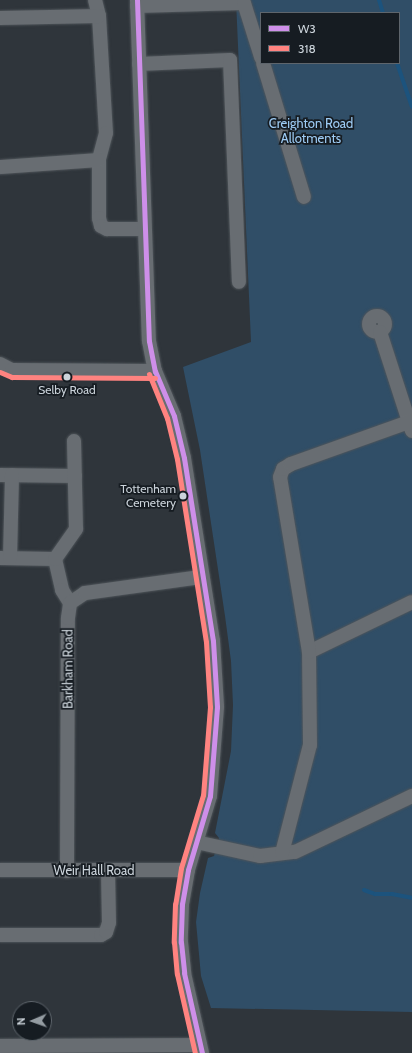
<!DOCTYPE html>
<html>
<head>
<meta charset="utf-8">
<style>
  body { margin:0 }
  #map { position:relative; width:412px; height:1053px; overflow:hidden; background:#2f353b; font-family:Cabin,sans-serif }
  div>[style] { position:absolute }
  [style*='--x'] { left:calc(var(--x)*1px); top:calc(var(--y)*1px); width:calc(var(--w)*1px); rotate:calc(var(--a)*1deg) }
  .green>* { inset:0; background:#304e67 }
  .stream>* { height:4px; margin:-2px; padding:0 2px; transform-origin:2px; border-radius:2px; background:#1c537d }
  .roads { filter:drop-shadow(0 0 1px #4e5459) drop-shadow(0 0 1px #4e5459) }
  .minor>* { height:14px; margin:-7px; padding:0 7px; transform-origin:7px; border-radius:7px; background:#686d72 }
  .minor>.ring { margin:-7px; padding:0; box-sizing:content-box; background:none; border:14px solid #686d72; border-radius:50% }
  .bus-1>* { height:5px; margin:-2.5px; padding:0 2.5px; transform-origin:2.5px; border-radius:2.5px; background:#ce8fe9 }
  .bus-2>* { height:5px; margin:-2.5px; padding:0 2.5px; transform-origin:2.5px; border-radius:2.5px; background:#ff8380 }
  .dots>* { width:11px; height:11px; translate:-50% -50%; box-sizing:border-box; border:2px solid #161c22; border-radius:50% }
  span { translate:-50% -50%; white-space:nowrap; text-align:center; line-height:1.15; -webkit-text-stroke:3.5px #161c22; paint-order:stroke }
  .bus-label { font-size:12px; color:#cbd3da }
  .right { translate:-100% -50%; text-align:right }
  .park-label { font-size:13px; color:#9eccf5 }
  .street-label { font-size:13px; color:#cbd3da }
  .legend { position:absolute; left:260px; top:12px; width:140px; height:52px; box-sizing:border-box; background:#161c22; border:1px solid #5e656c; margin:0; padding:5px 7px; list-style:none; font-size:12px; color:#cbd3da }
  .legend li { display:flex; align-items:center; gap:8px; height:20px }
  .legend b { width:20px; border:1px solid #5e656c }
  .north { position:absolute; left:12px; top:1001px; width:40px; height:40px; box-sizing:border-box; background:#161c22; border:1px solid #5e656c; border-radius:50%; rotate:268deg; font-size:11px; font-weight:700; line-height:16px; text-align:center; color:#cbd3da }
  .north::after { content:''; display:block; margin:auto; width:14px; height:18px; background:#949ca2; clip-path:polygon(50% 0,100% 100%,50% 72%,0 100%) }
</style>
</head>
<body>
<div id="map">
  <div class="green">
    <i style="clip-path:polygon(evenodd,236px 0,412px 0,412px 1012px,211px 1008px,201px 976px,196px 922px,200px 893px,208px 858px,214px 856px,219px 838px,215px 833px,231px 751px,233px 705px,231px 661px,225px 616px,200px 450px,183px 367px,251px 342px,236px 0,261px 13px,399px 13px,399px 63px,261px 63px,261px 13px)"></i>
  </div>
  <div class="stream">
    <i style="--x:379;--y:0;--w:14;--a:73"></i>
    <i style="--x:397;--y:63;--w:46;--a:71.2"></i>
    <i style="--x:364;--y:890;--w:12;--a:20"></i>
    <i style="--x:375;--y:894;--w:17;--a:0"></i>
    <i style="--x:392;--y:894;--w:20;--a:11"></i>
  </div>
  <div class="roads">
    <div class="minor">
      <i style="--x:95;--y:0;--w:16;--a:76"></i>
      <i style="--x:99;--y:16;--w:117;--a:86.6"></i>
      <i style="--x:106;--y:133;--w:28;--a:105"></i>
      <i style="--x:99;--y:160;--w:58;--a:90"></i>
      <i style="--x:99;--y:218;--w:8;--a:76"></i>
      <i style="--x:101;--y:226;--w:7;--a:27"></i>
      <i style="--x:107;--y:229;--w:36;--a:0"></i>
      <i style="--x:137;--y:0;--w:341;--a:88"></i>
      <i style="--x:149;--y:341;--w:31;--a:79"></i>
      <i style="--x:155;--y:371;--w:49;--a:67.1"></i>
      <i style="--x:174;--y:416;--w:43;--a:76.6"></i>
      <i style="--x:184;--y:458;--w:185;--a:81"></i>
      <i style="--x:213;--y:641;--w:66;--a:86.5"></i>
      <i style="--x:217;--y:707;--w:89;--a:94.5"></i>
      <i style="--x:210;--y:796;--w:77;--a:106.6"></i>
      <i style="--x:188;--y:870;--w:35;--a:100"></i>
      <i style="--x:182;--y:904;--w:38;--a:92"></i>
      <i style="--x:181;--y:942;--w:31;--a:84"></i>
      <i style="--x:184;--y:973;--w:82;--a:77.3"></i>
      <i style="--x:137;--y:6;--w:107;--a:-1.6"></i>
      <i style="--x:244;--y:3;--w:57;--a:72.5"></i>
      <i style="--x:0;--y:18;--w:99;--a:-1.2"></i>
      <i style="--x:263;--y:63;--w:140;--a:73"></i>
      <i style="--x:139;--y:64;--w:91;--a:-2.5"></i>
      <i style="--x:230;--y:60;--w:222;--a:87.7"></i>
      <i style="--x:0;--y:167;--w:99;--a:-4"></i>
      <i class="ring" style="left:369px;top:316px;width:2px;height:2px"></i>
      <i style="--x:380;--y:332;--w:104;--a:72.1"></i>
      <i style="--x:0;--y:364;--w:13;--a:27"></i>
      <i style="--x:12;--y:370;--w:143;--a:0.4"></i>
      <i style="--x:0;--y:475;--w:75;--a:0.8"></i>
      <i style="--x:0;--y:558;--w:55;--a:1"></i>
      <i style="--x:55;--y:559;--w:32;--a:77"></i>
      <i style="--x:62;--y:590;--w:15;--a:58"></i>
      <i style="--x:10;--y:558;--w:83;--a:-88.6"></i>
      <i style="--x:55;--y:559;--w:37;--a:-55"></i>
      <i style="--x:76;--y:529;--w:88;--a:-91.3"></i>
      <i style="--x:309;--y:652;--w:114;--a:-25.9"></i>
      <i style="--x:196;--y:842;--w:66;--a:12.3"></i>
      <i style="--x:260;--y:856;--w:35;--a:-7"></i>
      <i style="--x:295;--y:852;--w:130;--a:-25.6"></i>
      <i style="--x:282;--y:853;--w:112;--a:-75.5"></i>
      <i style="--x:310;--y:745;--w:93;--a:-90.6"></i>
      <i style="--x:309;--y:652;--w:177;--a:-99.4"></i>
      <i style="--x:280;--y:477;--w:9;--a:-69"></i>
      <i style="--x:283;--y:469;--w:9;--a:-32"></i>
      <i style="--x:291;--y:464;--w:128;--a:-19.6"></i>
      <i style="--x:0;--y:870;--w:188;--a:0"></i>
      <i style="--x:67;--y:871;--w:253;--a:-89.8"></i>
      <i style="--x:68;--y:618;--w:15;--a:-82"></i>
      <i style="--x:70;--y:603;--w:18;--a:-34"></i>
      <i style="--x:85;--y:593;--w:117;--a:-7.9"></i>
      <i style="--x:0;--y:935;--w:101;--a:0"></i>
      <i style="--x:101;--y:935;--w:6;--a:-31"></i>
      <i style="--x:106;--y:932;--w:9;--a:-72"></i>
      <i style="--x:109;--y:923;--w:53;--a:-91.1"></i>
      <i style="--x:0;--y:1046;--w:200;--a:-0.3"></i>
    </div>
  </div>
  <div class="bus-1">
    <i style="--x:137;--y:0;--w:341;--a:88"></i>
    <i style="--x:149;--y:341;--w:31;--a:79"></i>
    <i style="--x:155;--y:371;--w:49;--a:67.1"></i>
    <i style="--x:174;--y:416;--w:43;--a:76.6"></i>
    <i style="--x:184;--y:458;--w:185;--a:81"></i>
    <i style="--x:213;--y:641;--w:66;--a:86.5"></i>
    <i style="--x:217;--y:707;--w:89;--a:94.5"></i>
    <i style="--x:210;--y:796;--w:77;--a:106.6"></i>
    <i style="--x:188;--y:870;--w:35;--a:100"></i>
    <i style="--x:182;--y:904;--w:38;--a:92"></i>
    <i style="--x:181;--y:942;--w:31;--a:84"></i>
    <i style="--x:184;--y:973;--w:82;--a:77.3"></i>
  </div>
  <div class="bus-2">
    <i style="--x:0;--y:372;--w:13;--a:23"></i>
    <i style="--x:12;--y:377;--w:143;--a:0.4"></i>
    <i style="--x:149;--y:374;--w:48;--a:67.8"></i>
    <i style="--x:167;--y:418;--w:42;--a:76.3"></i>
    <i style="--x:177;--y:459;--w:185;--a:81"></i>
    <i style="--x:206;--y:642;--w:65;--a:86.5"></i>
    <i style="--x:210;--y:707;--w:88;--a:94.5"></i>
    <i style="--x:203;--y:795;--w:76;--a:106.8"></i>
    <i style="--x:181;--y:868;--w:36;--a:99"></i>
    <i style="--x:175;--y:904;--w:38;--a:92"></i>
    <i style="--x:174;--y:942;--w:32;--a:85"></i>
    <i style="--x:177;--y:974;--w:81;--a:77.2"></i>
  </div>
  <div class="dots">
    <i style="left:67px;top:377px;background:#cbd3da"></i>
    <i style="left:183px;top:496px;background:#cbd3da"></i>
  </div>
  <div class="bus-label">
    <span style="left:67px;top:390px">Selby Road</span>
    <span class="right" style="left:176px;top:496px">Tottenham<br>Cemetery</span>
  </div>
  <div class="park-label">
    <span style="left:311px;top:131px">Creighton Road<br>Allotments</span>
  </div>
  <div class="street-label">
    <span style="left:68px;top:669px;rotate:-90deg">Barkham Road</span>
    <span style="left:94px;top:870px">Weir Hall Road</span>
  </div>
  <ul class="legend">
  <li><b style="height:5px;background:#ce8fe9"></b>W3</li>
  <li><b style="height:5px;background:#ff8380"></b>318</li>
  </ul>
  <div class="north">N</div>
</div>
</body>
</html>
